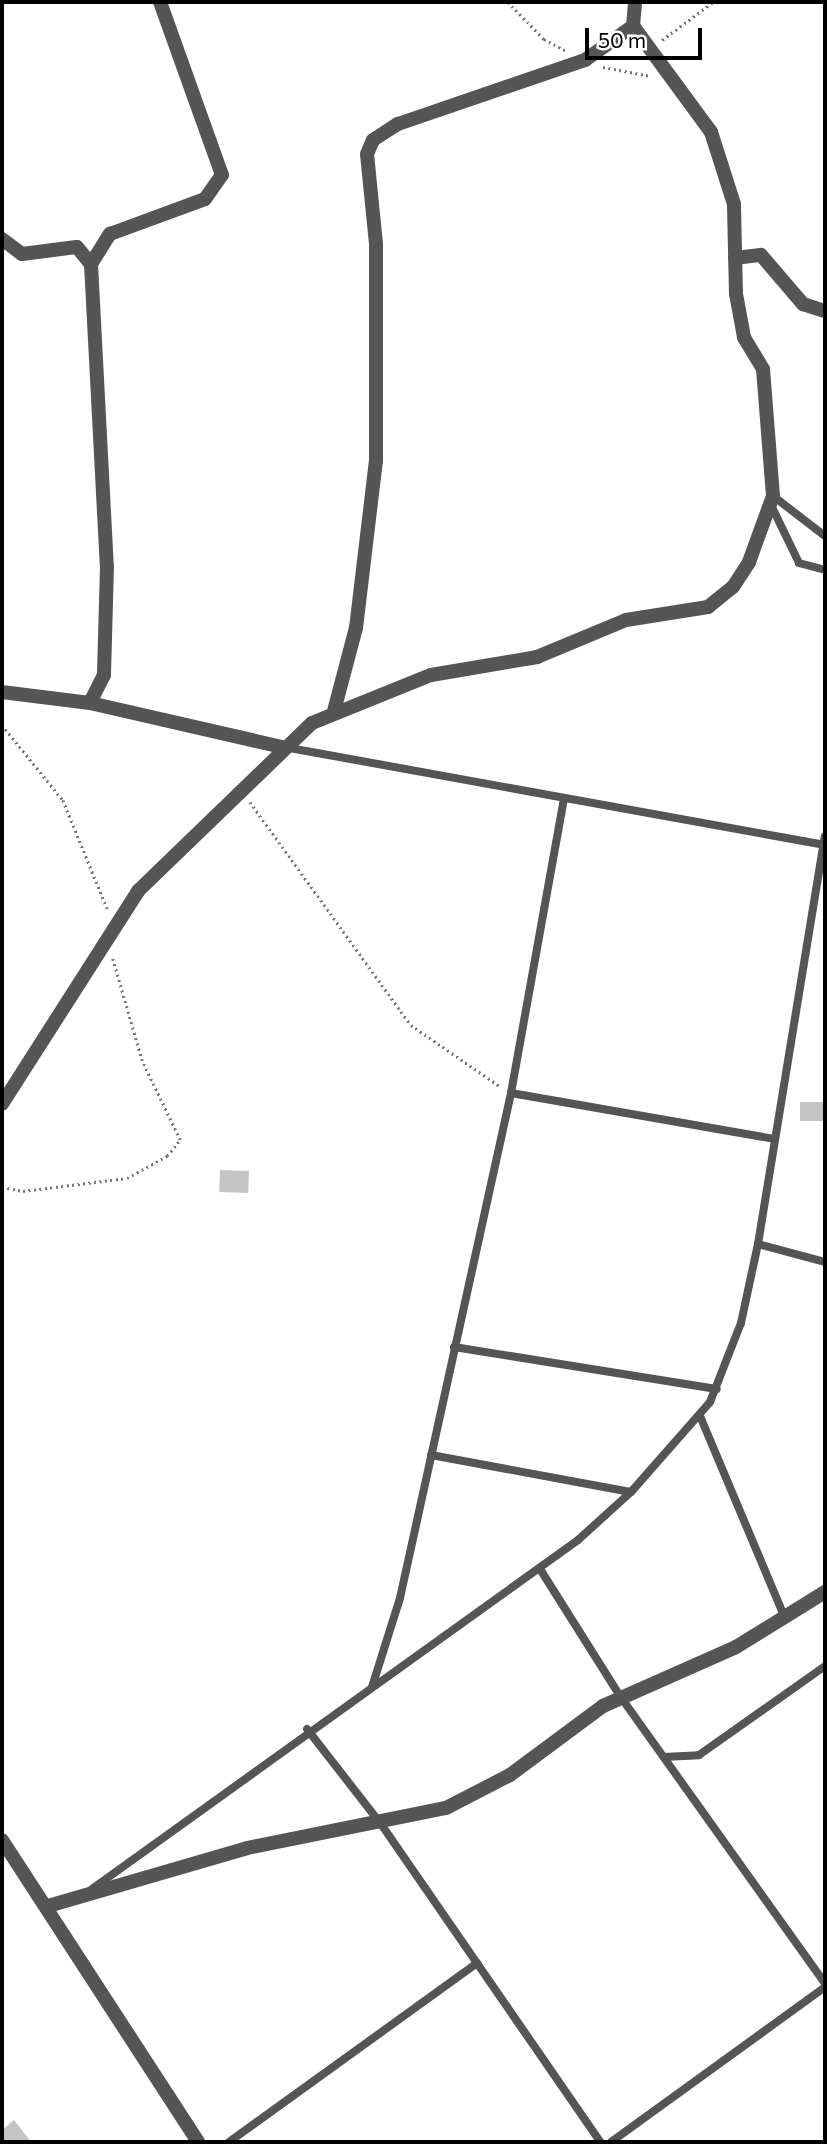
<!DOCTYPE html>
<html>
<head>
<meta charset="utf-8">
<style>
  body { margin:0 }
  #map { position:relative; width:827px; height:2144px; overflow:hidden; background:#fff; font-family:Commissioner,sans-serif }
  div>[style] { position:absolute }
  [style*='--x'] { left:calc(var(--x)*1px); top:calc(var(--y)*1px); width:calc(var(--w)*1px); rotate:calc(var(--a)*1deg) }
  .building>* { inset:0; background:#c4c4c4; transform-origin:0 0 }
  .path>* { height:2.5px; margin-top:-1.25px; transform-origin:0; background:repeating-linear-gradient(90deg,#777 0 2px,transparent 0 5.5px) }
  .service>* { height:8px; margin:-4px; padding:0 4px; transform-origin:4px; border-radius:4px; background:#555 }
  .minor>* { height:14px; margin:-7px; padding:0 7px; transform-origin:7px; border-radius:7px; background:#555 }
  span { translate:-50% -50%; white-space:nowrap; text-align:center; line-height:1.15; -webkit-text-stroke:7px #fff; paint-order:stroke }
  .frame { position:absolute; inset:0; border:4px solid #000; pointer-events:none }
  .scale { position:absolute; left:585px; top:28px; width:117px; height:32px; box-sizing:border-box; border:4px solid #000; border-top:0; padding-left:9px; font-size:21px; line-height:24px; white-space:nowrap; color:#000; -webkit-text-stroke:5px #fff; paint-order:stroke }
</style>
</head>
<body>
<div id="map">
  <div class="building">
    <i style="left:800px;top:1102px;width:25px;height:19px"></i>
    <i style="left:220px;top:1170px;width:29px;height:22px;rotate:2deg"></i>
    <i style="clip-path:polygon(14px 2120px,31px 2142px,2px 2142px,2px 2130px)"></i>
  </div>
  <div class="path">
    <i style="--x:317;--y:2;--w:79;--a:0"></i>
    <i style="--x:508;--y:2;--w:52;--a:45.8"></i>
    <i style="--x:544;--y:39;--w:24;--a:28"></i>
    <i style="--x:662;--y:40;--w:64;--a:-36.7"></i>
    <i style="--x:603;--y:67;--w:49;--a:10.6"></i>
    <i style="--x:2;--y:725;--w:97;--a:50.9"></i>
    <i style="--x:63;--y:800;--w:119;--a:67.8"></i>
    <i style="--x:250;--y:802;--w:275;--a:54.2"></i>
    <i style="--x:411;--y:1025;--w:109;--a:34.6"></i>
    <i style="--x:2;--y:1187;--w:21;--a:11"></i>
    <i style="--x:23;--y:1191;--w:105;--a:-7.1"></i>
    <i style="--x:127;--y:1178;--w:46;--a:-28.8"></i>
    <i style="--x:167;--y:1156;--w:21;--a:-51"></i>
    <i style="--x:180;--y:1140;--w:88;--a:-115.7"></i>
    <i style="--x:142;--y:1061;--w:108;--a:-106.1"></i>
  </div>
  <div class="service">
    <i style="--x:773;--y:496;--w:66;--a:37.6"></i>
    <i style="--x:771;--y:505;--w:64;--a:64.2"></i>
    <i style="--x:799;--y:563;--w:27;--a:15"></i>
    <i style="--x:284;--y:747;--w:550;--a:10.27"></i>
    <i style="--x:511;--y:1093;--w:267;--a:9.9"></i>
    <i style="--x:758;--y:1244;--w:69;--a:15"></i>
    <i style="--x:454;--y:1347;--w:266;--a:9.1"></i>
    <i style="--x:700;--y:1416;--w:219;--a:67.2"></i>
    <i style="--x:431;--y:1455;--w:203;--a:10.5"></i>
    <i style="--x:540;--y:1569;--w:150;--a:57.8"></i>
    <i style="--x:620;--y:1696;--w:353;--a:54.5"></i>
    <i style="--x:372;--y:1687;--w:93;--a:-72.5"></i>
    <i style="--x:400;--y:1598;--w:517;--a:-77.6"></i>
    <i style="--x:511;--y:1093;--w:299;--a:-79.8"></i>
    <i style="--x:307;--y:1729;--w:120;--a:52.1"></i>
    <i style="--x:381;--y:1824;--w:386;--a:55.4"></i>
    <i style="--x:664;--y:1757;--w:35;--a:-3"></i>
    <i style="--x:699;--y:1755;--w:154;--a:-35.2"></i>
    <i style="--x:92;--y:1889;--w:598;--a:-35.68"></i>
    <i style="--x:578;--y:1540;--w:72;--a:-42.2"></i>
    <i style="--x:631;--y:1492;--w:120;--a:-48.7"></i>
    <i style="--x:710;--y:1402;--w:85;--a:-68.6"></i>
    <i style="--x:741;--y:1323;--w:81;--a:-77.9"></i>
    <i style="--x:758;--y:1244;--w:413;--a:-80.7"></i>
    <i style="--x:229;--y:2142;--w:306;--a:-35.8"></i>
    <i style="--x:611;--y:2142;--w:264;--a:-35.9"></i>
  </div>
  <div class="minor">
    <i style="--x:2;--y:239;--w:25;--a:37"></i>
    <i style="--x:22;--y:254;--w:55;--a:-7.3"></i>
    <i style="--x:77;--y:247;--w:22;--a:51"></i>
    <i style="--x:91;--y:264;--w:302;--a:87"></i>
    <i style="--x:107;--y:566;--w:109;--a:91.6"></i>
    <i style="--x:104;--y:675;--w:31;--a:117"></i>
    <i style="--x:90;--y:703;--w:89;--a:-172.9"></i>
    <i style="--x:735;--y:258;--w:26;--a:-7"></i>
    <i style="--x:761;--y:255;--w:65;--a:49.4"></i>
    <i style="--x:803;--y:304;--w:23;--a:18"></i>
    <i style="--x:91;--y:264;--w:36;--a:-58"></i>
    <i style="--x:110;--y:234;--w:101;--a:-20.2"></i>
    <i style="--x:205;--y:199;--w:29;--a:-55"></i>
    <i style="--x:222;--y:175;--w:184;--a:-109.7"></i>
    <i style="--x:90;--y:703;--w:197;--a:12.9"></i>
    <i style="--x:334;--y:711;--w:86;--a:-75.2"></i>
    <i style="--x:356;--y:628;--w:168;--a:-83.2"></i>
    <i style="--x:376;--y:461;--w:217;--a:-90"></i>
    <i style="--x:376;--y:244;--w:90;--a:-95.7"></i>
    <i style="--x:367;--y:154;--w:15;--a:-67"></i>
    <i style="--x:373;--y:140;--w:30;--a:-33"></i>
    <i style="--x:398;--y:124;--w:198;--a:-18.9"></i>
    <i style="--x:585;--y:60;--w:59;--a:-35.3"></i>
    <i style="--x:2;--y:1104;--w:253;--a:-57.4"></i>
    <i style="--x:138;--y:891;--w:242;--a:-44"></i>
    <i style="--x:312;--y:723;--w:128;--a:-22"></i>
    <i style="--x:431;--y:675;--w:108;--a:-9.6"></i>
    <i style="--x:537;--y:657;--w:96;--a:-22.6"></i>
    <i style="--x:626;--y:620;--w:83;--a:-9"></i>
    <i style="--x:708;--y:607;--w:32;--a:-39"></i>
    <i style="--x:733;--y:587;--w:30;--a:-57"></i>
    <i style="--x:749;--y:562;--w:70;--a:-70"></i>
    <i style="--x:773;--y:496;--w:127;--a:-94.5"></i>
    <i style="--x:763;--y:369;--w:37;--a:-121"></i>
    <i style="--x:744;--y:337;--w:44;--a:-100.5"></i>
    <i style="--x:736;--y:294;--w:90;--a:-91.3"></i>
    <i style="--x:734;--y:204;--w:76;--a:-107.7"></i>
    <i style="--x:711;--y:132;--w:132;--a:-126.3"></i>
    <i style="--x:633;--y:26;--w:24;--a:-85"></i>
    <i style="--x:2;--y:1840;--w:360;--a:57"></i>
    <i style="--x:48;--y:1906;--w:207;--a:-16.2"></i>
    <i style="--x:247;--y:1848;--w:203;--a:-11.4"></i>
    <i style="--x:446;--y:1808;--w:72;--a:-27.3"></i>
    <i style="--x:510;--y:1775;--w:116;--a:-36.6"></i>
    <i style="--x:603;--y:1706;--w:145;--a:-23.9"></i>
    <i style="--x:736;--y:1647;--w:105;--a:-31.7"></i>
  </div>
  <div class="frame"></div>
  <div class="scale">50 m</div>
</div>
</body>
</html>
